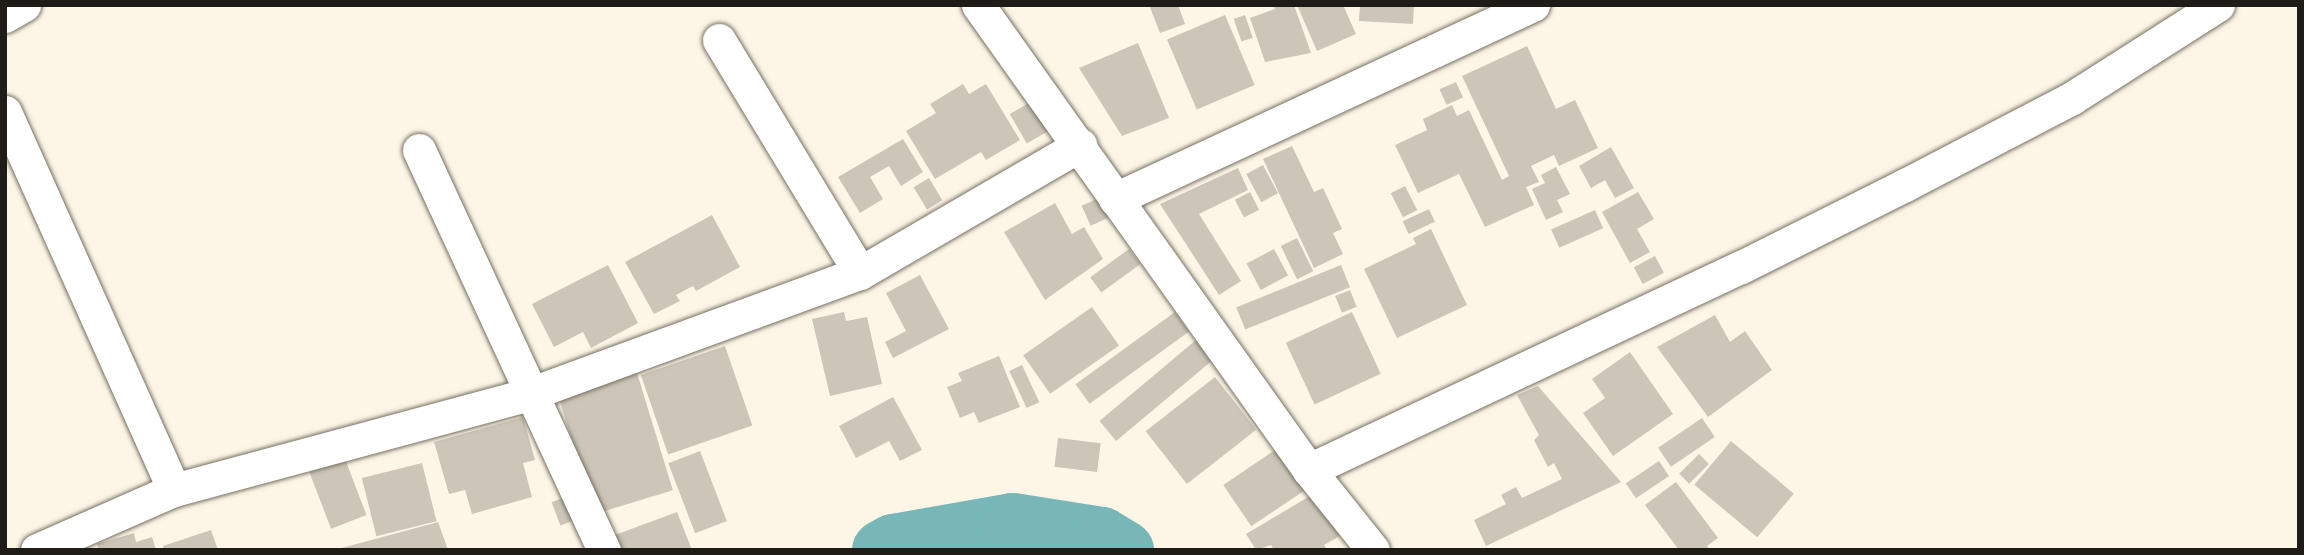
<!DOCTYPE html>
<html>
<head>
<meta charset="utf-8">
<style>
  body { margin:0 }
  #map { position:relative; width:2304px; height:555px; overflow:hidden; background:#fdf6e7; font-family:"Public Sans",sans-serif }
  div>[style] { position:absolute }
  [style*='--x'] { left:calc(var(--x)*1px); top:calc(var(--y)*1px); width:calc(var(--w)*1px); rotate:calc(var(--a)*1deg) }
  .river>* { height:61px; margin:-30.5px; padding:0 30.5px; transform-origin:30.5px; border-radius:30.5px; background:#77b7b8 }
  .building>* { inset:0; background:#cdc6b8; transform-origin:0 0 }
  .roads { filter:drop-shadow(0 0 2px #767063) drop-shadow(0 0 2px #767063) }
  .street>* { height:33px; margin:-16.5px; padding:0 16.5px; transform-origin:16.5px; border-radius:16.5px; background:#fff }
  span { translate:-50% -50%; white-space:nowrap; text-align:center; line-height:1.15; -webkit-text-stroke:7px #fff; paint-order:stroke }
  .frame { position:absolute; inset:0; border:7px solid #1f1c17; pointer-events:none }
</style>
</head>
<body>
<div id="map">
  <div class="river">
    <i style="--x:882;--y:550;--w:13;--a:-29"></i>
    <i style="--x:893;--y:544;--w:121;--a:-10"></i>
    <i style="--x:1012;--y:523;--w:90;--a:8.9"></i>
    <i style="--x:1101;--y:537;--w:26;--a:31"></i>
  </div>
  <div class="building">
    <i style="clip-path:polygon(1149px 5px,1178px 5px,1185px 24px,1160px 33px)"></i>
    <i style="clip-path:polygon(1273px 5px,1294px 5px,1311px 53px,1265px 62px,1250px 18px,1275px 9px)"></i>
    <i style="clip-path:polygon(1297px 5px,1343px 5px,1356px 34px,1317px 51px)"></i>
    <i style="clip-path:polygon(1360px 5px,1414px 5px,1413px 24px,1359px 21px)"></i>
    <i style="left:1225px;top:15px;width:76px;height:63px;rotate:67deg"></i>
    <i style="left:1245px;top:15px;width:24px;height:12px;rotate:71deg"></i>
    <i style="clip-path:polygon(1138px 43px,1169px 118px,1122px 136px,1079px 68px)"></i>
    <i style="clip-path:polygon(1527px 46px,1556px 109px,1575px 100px,1598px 148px,1559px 166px,1554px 155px,1531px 166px,1539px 182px,1526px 187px,1534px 205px,1485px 227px,1459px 174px,1418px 193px,1395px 145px,1427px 130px,1423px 119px,1452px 105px,1457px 116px,1469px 110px,1502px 180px,1509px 176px,1462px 76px)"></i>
    <i style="left:1456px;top:82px;width:17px;height:18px;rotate:66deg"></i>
    <i style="clip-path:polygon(963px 84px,969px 94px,986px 84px,1020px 140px,986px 160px,981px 152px,935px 179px,906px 131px,936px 113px,930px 104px)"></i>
    <i style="left:1034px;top:100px;width:34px;height:28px;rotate:60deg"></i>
    <i style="clip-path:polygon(903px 139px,923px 172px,901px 186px,889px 166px,870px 177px,883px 199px,860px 213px,838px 177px)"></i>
    <i style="clip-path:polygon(1292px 146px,1314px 192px,1323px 188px,1342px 229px,1333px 233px,1343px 254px,1314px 268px,1263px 159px)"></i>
    <i style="clip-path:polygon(1611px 147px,1634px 188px,1615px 198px,1605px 180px,1591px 188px,1579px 166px)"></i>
    <i style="left:1263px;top:165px;width:32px;height:19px;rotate:62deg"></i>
    <i style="clip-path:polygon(1556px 167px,1570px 194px,1557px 200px,1563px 212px,1546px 220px,1532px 189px,1545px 183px,1541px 175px)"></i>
    <i style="clip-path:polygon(1238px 168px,1248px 190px,1199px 214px,1241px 281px,1219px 295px,1160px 204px)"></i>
    <i style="left:929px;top:178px;width:26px;height:18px;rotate:59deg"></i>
    <i style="left:1405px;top:186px;width:27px;height:16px;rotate:63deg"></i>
    <i style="left:1250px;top:192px;width:20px;height:17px;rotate:63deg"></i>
    <i style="clip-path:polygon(1638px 192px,1654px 219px,1637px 229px,1650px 252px,1630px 263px,1602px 212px)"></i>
    <i style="left:1099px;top:198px;width:22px;height:19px;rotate:66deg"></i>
    <i style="clip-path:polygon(1055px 203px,1072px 234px,1084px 227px,1103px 259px,1045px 300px,1004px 232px)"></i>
    <i style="left:1429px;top:209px;width:14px;height:29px;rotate:65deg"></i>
    <i style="left:1595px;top:210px;width:20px;height:48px;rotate:66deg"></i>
    <i style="clip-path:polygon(712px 215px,740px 267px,696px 291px,693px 286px,676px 295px,680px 301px,654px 314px,625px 262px)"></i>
    <i style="clip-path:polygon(1431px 229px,1467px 305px,1397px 338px,1364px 269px,1416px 244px,1413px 238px)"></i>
    <i style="left:1297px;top:238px;width:37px;height:18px;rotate:64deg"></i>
    <i style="left:1129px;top:249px;width:19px;height:48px;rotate:54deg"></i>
    <i style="left:1274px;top:249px;width:30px;height:31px;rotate:62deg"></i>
    <i style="left:1655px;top:256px;width:19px;height:24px;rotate:62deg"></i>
    <i style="clip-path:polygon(608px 265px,638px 323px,591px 348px,583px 332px,554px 347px,532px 304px)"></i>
    <i style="left:1341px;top:265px;width:24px;height:113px;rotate:68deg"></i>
    <i style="clip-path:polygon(920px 275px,949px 329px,893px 358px,885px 342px,906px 331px,886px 293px)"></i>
    <i style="left:1350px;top:290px;width:18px;height:16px;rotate:68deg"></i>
    <i style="left:1092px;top:307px;width:47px;height:84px;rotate:55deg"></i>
    <i style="clip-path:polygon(844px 312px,846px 321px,867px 317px,882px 384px,830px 396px,812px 319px)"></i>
    <i style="left:1175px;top:312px;width:24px;height:123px;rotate:54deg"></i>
    <i style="left:1352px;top:312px;width:68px;height:73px;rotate:65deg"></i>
    <i style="clip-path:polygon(1715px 315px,1730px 342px,1745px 331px,1772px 370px,1708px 417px,1657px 347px)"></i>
    <i style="left:1196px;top:340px;width:26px;height:126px;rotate:50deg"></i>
    <i style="left:725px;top:346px;width:84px;height:89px;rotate:71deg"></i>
    <i style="clip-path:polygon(1630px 352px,1673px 414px,1613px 456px,1583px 413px,1605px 398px,1592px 379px)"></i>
    <i style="clip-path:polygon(999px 356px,1020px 407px,979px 423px,974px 412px,960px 418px,947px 387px,962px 381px,958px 373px)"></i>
    <i style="left:634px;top:363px;width:133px;height:82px;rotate:73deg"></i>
    <i style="left:1022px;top:365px;width:41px;height:14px;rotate:65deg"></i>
    <i style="left:1215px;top:377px;width:67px;height:88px;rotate:52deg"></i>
    <i style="clip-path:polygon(1538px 386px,1621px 482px,1486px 546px,1474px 520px,1506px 504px,1501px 495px,1516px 487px,1522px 498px,1562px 479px,1554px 463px,1548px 467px,1534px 440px,1539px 435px,1517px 395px)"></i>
    <i style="clip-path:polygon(893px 397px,922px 450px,900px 461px,889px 441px,856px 458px,839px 426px)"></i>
    <i style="clip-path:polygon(523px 417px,535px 460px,523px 463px,532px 497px,472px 514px,465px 490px,449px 494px,434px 442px)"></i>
    <i style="left:1702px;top:418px;width:23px;height:53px;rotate:56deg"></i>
    <i style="left:1058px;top:438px;width:43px;height:29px;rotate:7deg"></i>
    <i style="left:1731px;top:441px;width:82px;height:57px;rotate:40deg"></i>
    <i style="left:1278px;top:448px;width:50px;height:66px;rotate:56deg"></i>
    <i style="left:700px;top:451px;width:75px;height:34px;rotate:69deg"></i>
    <i style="left:1699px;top:454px;width:14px;height:28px;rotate:45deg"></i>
    <i style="left:345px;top:459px;width:60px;height:38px;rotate:69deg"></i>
    <i style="left:1659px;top:461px;width:18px;height:40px;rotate:56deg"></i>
    <i style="left:422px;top:463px;width:60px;height:62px;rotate:76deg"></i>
    <i style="clip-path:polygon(1676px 482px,1718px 538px,1707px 546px,1710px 550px,1679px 550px,1645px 505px)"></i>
    <i style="clip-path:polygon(1315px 493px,1340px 536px,1324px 545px,1327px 550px,1274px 550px,1271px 545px,1256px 550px,1246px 534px)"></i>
    <i style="left:573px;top:494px;width:25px;height:23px;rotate:69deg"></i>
    <i style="clip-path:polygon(677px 512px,692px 550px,621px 550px,615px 535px)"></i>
    <i style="clip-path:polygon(438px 522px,448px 550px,338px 550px,338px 549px)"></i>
    <i style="clip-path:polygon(211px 530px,218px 550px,164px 550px,163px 546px)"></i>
    <i style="clip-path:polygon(134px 533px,136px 542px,152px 537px,156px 550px,99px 550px,97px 544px)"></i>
  </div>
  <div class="roads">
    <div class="street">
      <i style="--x:978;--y:5;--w:571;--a:54.56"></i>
      <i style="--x:1309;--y:470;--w:102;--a:51.3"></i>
      <i style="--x:5;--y:16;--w:22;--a:-30"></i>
      <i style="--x:719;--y:40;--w:272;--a:58.8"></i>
      <i style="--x:5;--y:112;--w:414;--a:65.9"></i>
      <i style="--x:419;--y:150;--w:441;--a:65.2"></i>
      <i style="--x:1115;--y:199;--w:461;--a:-24.9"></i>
      <i style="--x:1309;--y:470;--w:477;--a:-25.2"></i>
      <i style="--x:1741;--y:267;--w:183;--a:-26.6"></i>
      <i style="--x:1905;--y:185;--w:188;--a:-27.5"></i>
      <i style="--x:2072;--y:98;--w:173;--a:-32.5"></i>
      <i style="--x:37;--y:550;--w:150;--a:-23.7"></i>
      <i style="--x:174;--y:490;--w:368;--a:-15.1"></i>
      <i style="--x:529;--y:394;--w:352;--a:-20.1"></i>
      <i style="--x:860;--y:273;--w:255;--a:-30.2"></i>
    </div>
  </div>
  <div class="frame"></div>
</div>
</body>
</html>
